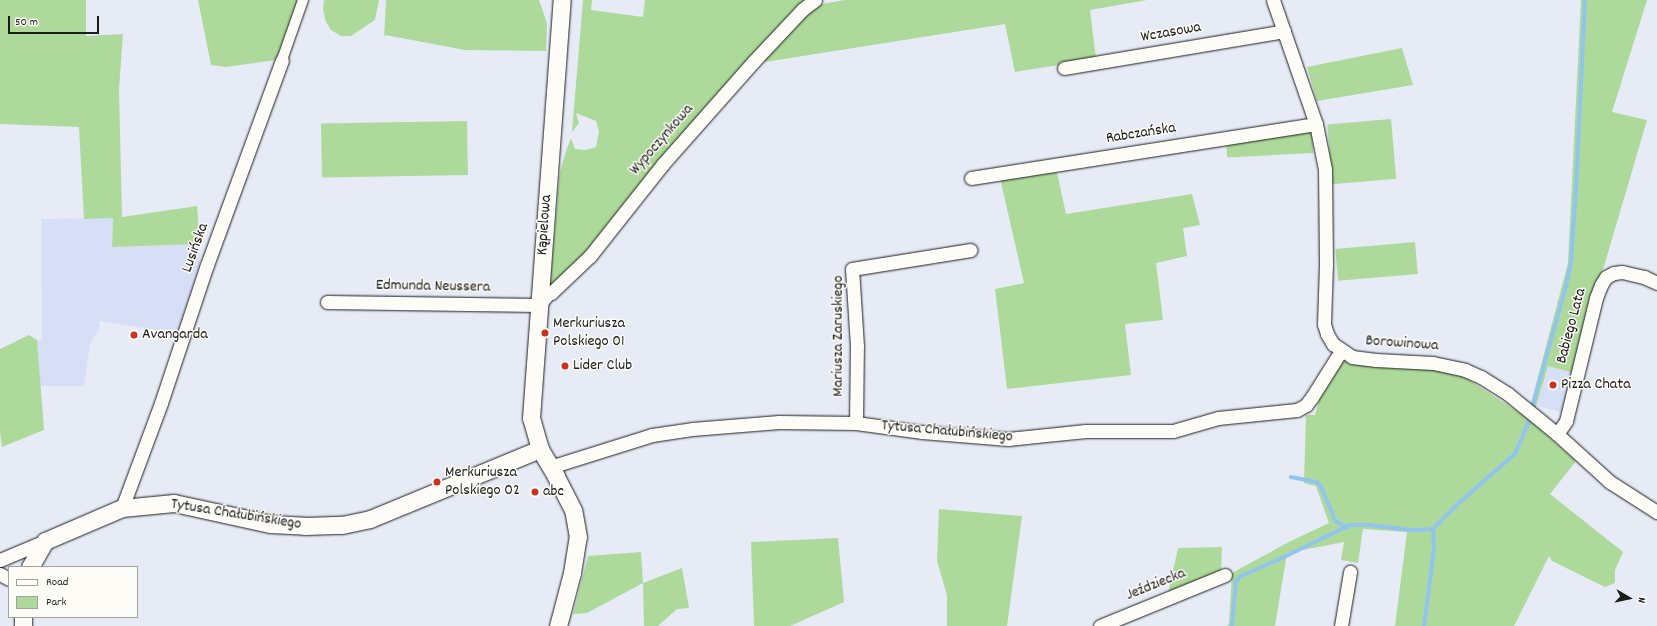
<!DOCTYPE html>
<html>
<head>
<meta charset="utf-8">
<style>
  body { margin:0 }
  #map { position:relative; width:1657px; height:626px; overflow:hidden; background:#e6ebf6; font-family:Dekko,sans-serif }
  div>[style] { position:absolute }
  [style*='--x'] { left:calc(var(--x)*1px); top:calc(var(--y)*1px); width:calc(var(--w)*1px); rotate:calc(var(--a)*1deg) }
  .built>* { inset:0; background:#d6dff5; transform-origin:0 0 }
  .green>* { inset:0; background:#adda9a; transform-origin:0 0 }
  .stream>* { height:3.5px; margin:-1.75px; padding:0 1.75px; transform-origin:1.75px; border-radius:1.75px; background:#91c5ee }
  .roads { filter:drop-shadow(0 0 1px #1c1c1c) drop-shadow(0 0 1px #1c1c1c) }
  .pedestrian>* { height:10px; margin:-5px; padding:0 5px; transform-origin:5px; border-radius:5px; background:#fdfcf7 }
  .minor>* { height:13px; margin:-6.5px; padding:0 6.5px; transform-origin:6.5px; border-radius:6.5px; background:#fdfcf7 }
  .tertiary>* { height:17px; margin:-8.5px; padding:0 8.5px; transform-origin:8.5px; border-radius:8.5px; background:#fdfcf7 }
  .dots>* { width:11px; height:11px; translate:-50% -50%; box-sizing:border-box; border:2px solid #fdfcf7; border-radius:50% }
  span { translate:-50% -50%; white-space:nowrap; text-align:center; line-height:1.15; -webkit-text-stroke:3px #fdfcf7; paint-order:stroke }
  .street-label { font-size:16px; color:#1c1c1c }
  .poi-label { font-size:16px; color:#1c1c1c }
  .left { translate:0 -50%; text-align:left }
  .legend { position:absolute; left:8px; top:566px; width:130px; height:52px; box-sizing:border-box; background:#fdfcf7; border:1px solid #a3a29f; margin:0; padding:5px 7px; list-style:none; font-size:12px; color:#1c1c1c }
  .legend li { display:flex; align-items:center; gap:8px; height:20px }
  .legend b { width:20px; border:1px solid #a3a29f }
  .north { position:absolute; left:1609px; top:578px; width:40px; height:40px; -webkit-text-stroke:3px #fdfcf7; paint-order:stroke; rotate:99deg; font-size:11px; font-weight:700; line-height:16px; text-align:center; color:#1c1c1c }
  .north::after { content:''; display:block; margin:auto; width:14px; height:18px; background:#1c1c1c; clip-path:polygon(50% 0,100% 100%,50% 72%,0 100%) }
  .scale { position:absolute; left:8px; top:16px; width:91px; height:18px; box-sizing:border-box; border:2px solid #1c1c1c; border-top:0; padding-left:5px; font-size:12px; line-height:14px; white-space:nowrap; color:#1c1c1c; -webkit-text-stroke:3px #fdfcf7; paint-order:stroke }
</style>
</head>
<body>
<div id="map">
  <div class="built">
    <i style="clip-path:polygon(113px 218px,112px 247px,200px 244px,200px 269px,180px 334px,100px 321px,99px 330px,90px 344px,84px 386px,40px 386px,37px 340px,42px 340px,41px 219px)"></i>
    <i style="left:1548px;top:366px;width:26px;height:41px;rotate:16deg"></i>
  </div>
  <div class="green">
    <i style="clip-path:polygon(0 0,86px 0,86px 36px,123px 34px,119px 89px,122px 217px,197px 206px,200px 244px,112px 247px,113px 218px,84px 219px,79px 127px,0 124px)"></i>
    <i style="clip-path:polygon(198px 0,299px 0,276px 60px,226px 67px,211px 65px)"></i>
    <i style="clip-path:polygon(324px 0,379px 0,375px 20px,351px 36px,341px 36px,331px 30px,326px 22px,323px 10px)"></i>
    <i style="clip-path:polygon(386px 0,539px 0,547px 23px,546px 51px,465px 50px,385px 35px,384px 38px)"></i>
    <i style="clip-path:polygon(583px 0,592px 0,591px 10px,643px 17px,645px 0,810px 0,584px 257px,550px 286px,560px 172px,566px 151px,571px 138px,575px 149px,586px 150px,596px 147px,599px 132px,596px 121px,576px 113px,579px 123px,572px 132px)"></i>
    <i style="clip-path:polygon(845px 0,1147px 0,1090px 10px,1096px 59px,1015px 72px,1005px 24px,765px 62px,763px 58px,816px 5px)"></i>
    <i style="clip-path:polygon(1581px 0,1647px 0,1612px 112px,1647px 120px,1605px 263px,1586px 320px,1573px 373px,1548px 366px,1535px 410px,1530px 407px,1568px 263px)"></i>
    <i style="clip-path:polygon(1402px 48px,1413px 85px,1317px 101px,1307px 67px)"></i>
    <i style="left:1391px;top:119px;width:60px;height:64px;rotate:85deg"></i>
    <i style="left:467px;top:121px;width:54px;height:146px;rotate:89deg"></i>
    <i style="left:1312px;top:132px;width:21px;height:86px;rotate:87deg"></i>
    <i style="clip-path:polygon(1056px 168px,1066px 214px,1192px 194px,1200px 225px,1183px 228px,1187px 256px,1156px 263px,1163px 320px,1125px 324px,1131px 375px,1007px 389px,995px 289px,1024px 283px,1000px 178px)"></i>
    <i style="left:1415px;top:242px;width:32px;height:80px;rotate:85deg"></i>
    <i style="clip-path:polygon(29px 335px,37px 340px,44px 430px,2px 447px,0 431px,0 349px)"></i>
    <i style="clip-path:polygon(1344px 361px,1429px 368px,1460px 374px,1526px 417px,1576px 461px,1550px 494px,1623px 552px,1615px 570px,1615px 583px,1605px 587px,1552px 561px,1549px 556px,1514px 626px,1395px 626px,1407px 532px,1363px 529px,1358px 563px,1341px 560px,1344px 542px,1287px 553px,1275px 626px,1227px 626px,1229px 624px,1232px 573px,1287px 543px,1329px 523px,1316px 486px,1304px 483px,1306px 415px,1315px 415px,1323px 387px,1334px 366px)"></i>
    <i style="clip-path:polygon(939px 509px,1022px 516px,1007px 626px,947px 626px,947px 595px,937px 561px)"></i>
    <i style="clip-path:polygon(838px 538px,844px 602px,790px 626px,754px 626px,751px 542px)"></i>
    <i style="clip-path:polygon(1222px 547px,1221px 572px,1168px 594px,1178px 548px)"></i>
    <i style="clip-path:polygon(641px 552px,643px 583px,682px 568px,689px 608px,677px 609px,658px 626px,644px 626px,643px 583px,587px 613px,573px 614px,588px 556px)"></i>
  </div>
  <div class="stream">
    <i style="--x:1532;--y:408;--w:127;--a:-74.4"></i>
    <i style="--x:1566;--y:286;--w:25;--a:-78"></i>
    <i style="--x:1571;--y:262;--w:73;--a:-86.1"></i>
    <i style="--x:1576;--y:189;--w:189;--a:-87.3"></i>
    <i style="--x:1291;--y:477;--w:26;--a:11"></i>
    <i style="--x:1317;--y:482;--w:6;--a:45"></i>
    <i style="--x:1321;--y:486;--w:38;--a:67"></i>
    <i style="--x:1336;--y:521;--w:13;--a:29"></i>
    <i style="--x:1232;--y:626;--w:45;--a:-84.9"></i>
    <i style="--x:1236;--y:581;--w:7;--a:-45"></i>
    <i style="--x:1241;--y:576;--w:40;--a:-23.4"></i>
    <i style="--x:1278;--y:560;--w:80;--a:-25.9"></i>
    <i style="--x:1350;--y:525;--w:20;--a:0"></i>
    <i style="--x:1370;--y:525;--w:39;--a:7"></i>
    <i style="--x:1409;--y:530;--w:24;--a:-2"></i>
    <i style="--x:1433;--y:529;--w:38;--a:-45"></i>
    <i style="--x:1460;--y:502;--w:73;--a:-41.1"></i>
    <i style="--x:1515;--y:454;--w:38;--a:-67"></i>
    <i style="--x:1424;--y:626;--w:78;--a:-82.6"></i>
    <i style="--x:1434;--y:549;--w:20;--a:-93"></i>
  </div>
  <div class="roads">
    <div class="pedestrian">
      <i style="--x:282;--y:60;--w:64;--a:-70.7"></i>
    </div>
    <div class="minor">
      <i style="--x:1273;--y:0;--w:131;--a:70.9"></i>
      <i style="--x:1316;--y:124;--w:46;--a:78.7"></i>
      <i style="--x:1325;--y:169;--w:95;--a:89.4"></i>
      <i style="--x:1326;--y:264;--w:60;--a:91.9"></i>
      <i style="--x:1324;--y:324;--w:10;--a:73"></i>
      <i style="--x:1327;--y:334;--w:12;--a:59"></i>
      <i style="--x:1333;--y:344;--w:23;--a:34"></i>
      <i style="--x:1352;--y:357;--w:24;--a:7"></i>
      <i style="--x:1376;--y:360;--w:57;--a:3"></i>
      <i style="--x:1433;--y:363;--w:33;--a:12"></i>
      <i style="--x:1465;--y:370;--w:17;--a:24"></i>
      <i style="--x:1481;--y:377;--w:32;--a:32"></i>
      <i style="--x:1508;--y:394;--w:63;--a:39.2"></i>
      <i style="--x:1557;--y:434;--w:72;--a:42.2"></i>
      <i style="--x:1610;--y:482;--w:56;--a:32.6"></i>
      <i style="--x:1064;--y:68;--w:223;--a:-9.5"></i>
      <i style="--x:971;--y:178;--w:349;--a:-8.9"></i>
      <i style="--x:327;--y:302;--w:212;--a:0.8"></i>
      <i style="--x:539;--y:305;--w:14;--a:-51"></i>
      <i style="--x:548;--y:294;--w:3;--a:-18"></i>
      <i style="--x:551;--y:293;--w:54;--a:-43.5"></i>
      <i style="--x:590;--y:256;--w:116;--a:-51.6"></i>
      <i style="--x:662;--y:165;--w:139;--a:-48.5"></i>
      <i style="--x:754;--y:61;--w:71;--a:-46.7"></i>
      <i style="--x:803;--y:9;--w:15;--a:-37"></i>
      <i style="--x:856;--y:423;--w:77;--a:-89.3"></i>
      <i style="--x:857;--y:346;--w:77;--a:-93.7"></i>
      <i style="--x:852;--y:269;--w:120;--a:-9.1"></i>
      <i style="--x:1557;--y:434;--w:16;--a:-55"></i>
      <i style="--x:1566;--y:421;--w:127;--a:-76.3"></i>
      <i style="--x:1596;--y:298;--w:14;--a:-69"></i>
      <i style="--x:1601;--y:285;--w:9;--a:-58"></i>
      <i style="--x:1606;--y:277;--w:9;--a:-27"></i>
      <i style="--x:1614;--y:273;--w:8;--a:-7"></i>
      <i style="--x:1622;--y:272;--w:23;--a:13"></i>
      <i style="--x:1644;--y:277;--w:14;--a:25"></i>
      <i style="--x:550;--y:467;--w:107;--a:-17.4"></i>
      <i style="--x:652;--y:435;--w:40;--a:-8.5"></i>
      <i style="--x:692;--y:429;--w:87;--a:-4.6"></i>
      <i style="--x:779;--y:422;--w:77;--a:0.7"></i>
      <i style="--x:856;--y:423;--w:67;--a:7.8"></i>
      <i style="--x:922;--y:432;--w:86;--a:4.7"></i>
      <i style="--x:1008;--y:439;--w:78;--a:-5.9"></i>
      <i style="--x:1086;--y:431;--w:87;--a:0"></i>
      <i style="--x:1173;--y:431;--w:47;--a:-16.1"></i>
      <i style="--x:1218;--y:418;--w:79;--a:-5.8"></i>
      <i style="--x:1297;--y:410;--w:10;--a:-29"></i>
      <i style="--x:1306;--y:405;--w:10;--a:-53"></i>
      <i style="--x:1312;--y:397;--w:54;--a:-57.8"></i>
      <i style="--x:122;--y:508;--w:112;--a:-69.6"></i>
      <i style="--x:161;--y:403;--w:145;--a:-71.6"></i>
      <i style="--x:207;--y:265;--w:218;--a:-69.9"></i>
      <i style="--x:0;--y:560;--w:49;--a:-22.9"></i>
      <i style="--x:0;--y:574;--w:10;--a:29"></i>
      <i style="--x:1100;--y:626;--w:135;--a:-22.2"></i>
      <i style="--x:1341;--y:626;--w:55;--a:-80.5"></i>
    </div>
    <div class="tertiary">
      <i style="--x:30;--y:567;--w:30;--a:-60"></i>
      <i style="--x:45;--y:541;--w:84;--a:-23.2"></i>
      <i style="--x:122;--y:508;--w:52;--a:-5.5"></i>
      <i style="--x:174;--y:503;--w:98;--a:12.3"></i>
      <i style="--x:270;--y:524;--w:35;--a:3"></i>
      <i style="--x:305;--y:526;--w:37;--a:-2"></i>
      <i style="--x:342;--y:525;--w:29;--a:-12"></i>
      <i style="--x:370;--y:519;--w:184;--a:-22.4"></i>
      <i style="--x:23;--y:626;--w:9;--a:-90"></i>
      <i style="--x:558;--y:626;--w:55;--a:-75.2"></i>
      <i style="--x:572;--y:573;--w:36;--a:-81"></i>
      <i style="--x:578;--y:537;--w:27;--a:-100"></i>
      <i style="--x:573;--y:510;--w:38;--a:-117"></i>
      <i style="--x:556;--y:476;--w:31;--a:-121"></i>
      <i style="--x:540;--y:449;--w:32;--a:-106"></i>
      <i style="--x:531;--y:418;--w:419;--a:-85.8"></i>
    </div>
  </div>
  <div class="dots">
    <i style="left:545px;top:333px;background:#c8321e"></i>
    <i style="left:134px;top:335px;background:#c8321e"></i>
    <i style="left:565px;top:366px;background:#c8321e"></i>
    <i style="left:1553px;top:385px;background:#c8321e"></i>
    <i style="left:437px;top:482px;background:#c8321e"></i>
    <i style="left:535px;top:492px;background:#c8321e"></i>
  </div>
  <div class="street-label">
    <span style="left:1171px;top:33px;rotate:-10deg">Wczasowa</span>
    <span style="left:1141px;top:134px;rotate:-9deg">Rabczańska</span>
    <span style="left:662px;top:140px;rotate:-49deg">Wypoczynkowa</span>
    <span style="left:545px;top:225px;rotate:-86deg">Kąpielowa</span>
    <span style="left:196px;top:248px;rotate:-70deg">Lusińska</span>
    <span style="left:433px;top:287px;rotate:1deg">Edmunda Neussera</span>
    <span style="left:1572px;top:326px;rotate:-75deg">Babiego Lata</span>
    <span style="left:839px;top:336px;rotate:-90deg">Mariusza Zaruskiego</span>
    <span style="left:1402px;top:344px;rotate:4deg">Borowinowa</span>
    <span style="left:947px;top:432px;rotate:5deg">Tytusa Chałubińskiego</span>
    <span style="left:236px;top:515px;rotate:9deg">Tytusa Chałubińskiego</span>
    <span style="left:1156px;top:585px;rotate:-22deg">Jeździecka</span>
  </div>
  <div class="poi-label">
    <span class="left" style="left:553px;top:333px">Merkuriusza<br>Polskiego 01</span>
    <span class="left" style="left:142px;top:335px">Avangarda</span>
    <span class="left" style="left:573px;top:366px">Lider Club</span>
    <span class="left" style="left:1561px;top:385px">Pizza Chata</span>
    <span class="left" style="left:445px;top:482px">Merkuriusza<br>Polskiego 02</span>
    <span class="left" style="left:543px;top:492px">abc</span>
  </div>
  <ul class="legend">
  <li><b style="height:5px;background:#fdfcf7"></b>Road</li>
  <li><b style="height:11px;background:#adda9a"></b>Park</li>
  </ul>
  <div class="north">N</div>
  <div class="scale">50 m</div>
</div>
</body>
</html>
